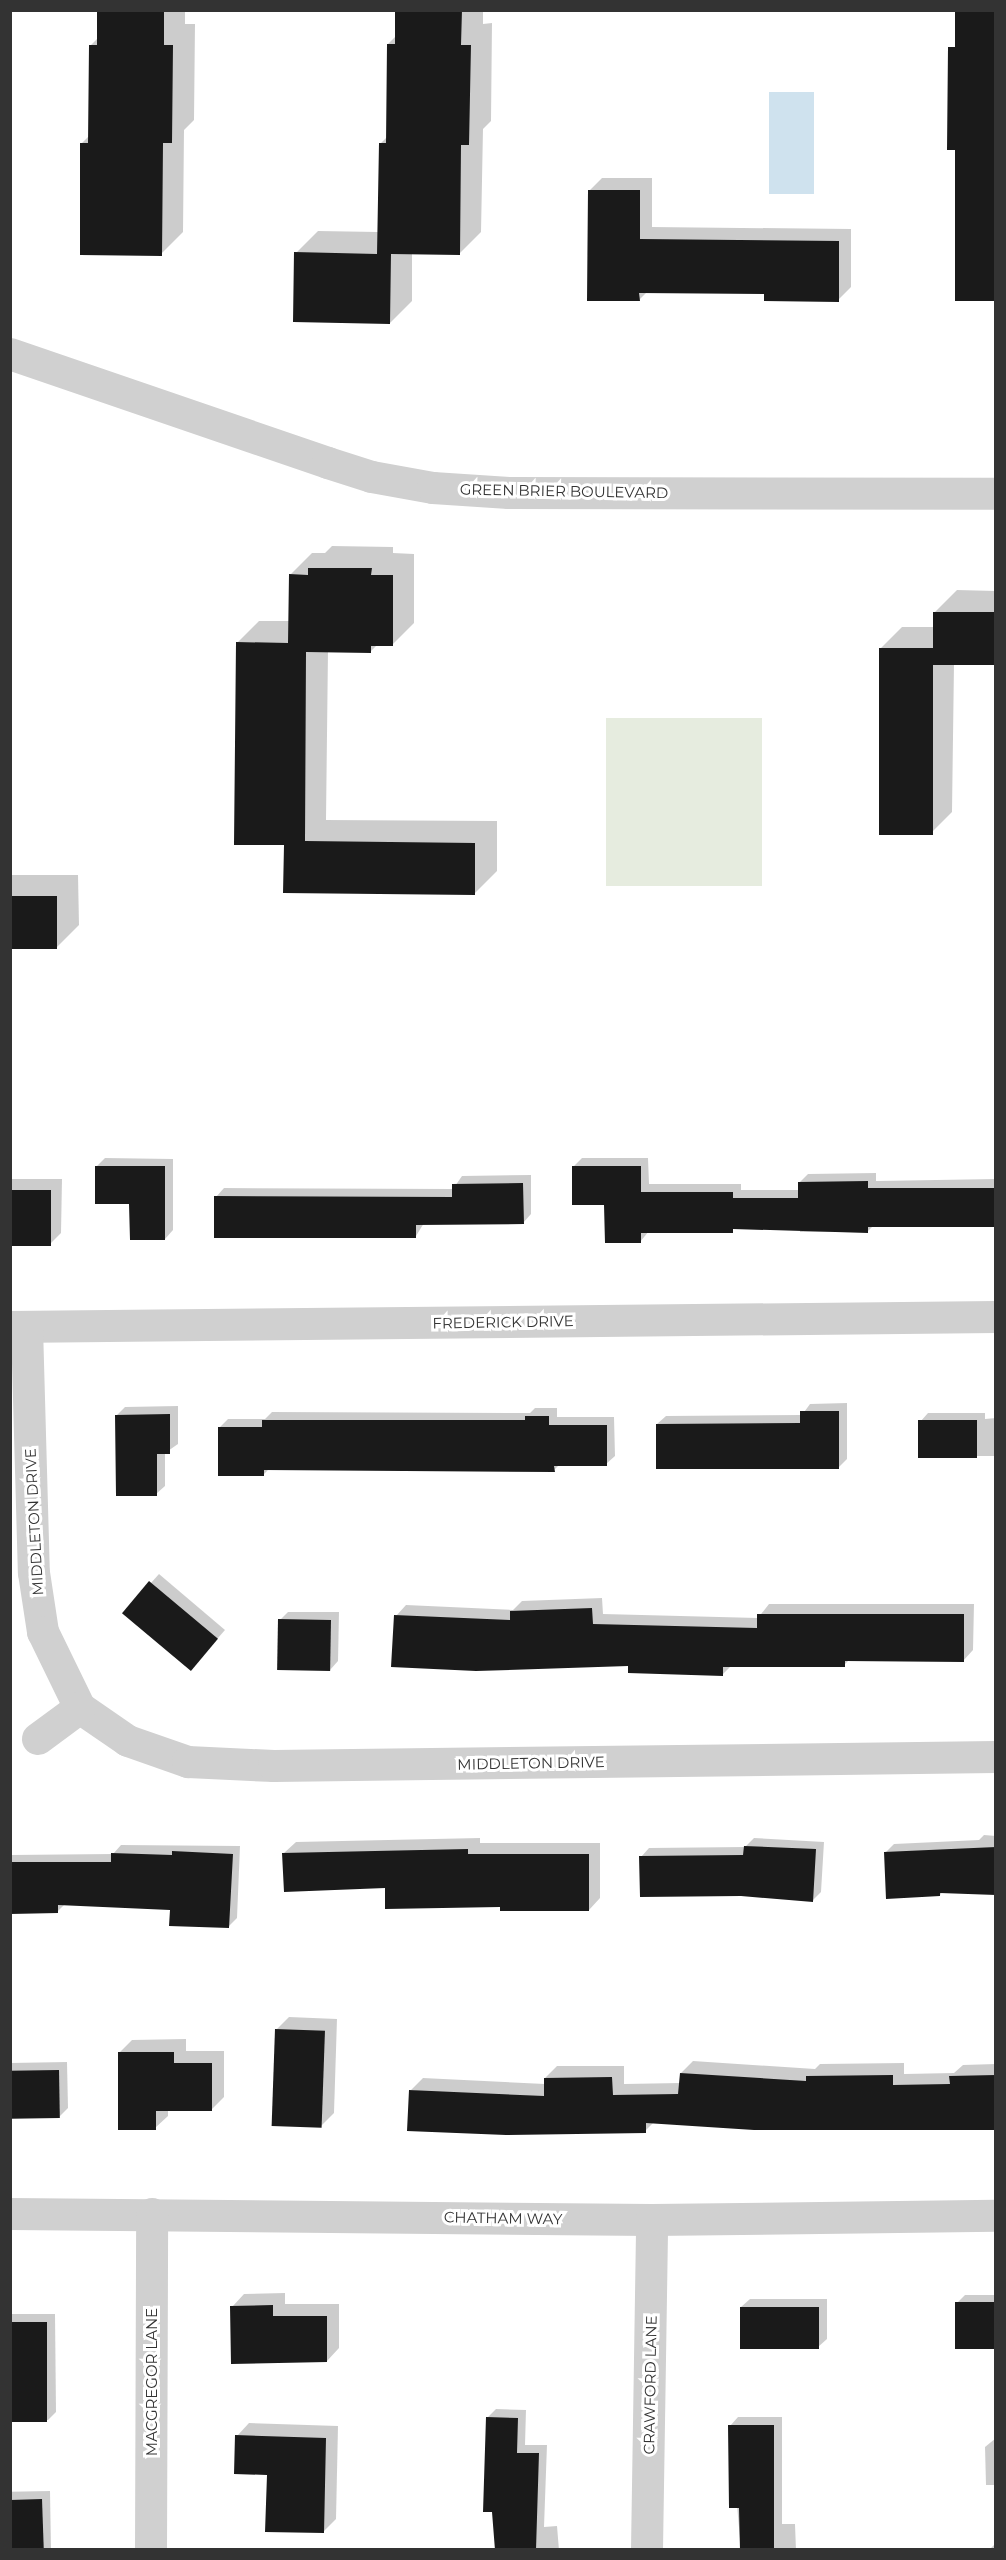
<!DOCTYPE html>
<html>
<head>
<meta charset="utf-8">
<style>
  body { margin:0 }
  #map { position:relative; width:1006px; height:2560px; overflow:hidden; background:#fff; font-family:Montserrat,sans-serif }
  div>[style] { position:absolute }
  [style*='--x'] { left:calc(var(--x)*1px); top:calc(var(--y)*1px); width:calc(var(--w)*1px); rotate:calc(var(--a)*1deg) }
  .green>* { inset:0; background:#e6ecdf; transform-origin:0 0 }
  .water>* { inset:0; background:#cfe2ee; transform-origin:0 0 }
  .shadow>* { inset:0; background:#0003; transform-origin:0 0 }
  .building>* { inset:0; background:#1a1a1a; transform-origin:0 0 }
  .street>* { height:32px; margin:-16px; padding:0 16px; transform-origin:16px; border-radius:16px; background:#d0d0d0 }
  span { translate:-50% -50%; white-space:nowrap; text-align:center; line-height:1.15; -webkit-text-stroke:6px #fff; paint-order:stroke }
  .street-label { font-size:15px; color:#333 }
  .frame { position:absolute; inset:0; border:12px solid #333; pointer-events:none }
</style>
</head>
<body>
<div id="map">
  <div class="green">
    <i style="left:606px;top:718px;width:156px;height:168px"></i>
  </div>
  <div class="water">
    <i style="left:769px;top:92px;width:45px;height:102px"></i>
  </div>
  <div class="shadow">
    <i style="clip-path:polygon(99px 10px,185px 10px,185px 24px,195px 24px,194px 120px,184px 130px,183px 232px,161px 254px,82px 143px,90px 135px,90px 46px,98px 38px)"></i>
    <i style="clip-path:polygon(397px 10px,483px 10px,483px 24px,492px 23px,491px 121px,483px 129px,481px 232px,459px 254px,412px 253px,412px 301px,390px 323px,296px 253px,318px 231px,378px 232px,380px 144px,387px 137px,388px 44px,396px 36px)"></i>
    <i style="clip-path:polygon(602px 178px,652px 178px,652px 227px,851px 229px,851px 287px,838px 300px,765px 293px,647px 292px,639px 300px,590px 190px)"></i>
    <i style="clip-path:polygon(332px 546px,393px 547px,393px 553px,414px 554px,414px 623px,392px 645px,377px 645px,371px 651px,328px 651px,326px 820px,497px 821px,497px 871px,475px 893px,285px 844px,237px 643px,259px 621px,290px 621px,290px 575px,312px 553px,325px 553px)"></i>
    <i style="clip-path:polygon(957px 590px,996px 591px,996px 665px,954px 664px,952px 812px,930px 834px,880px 649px,902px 627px,935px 627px,935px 612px)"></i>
    <i style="clip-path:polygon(10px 875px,78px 875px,79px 925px,57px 947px,10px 947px)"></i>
    <i style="clip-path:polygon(105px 1158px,173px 1159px,173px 1230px,165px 1239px,96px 1167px)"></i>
    <i style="clip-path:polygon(582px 1158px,648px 1158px,649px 1184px,741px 1184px,741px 1190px,800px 1190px,800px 1182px,808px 1174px,876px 1173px,876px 1181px,996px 1179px,996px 1226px,873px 1226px,867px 1232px,800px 1232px,800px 1227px,649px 1231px,640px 1242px,573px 1167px)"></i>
    <i style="clip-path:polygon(531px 1175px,531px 1214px,523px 1223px,424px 1223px,416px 1236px,216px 1197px,224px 1188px,453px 1189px,462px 1176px)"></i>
    <i style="clip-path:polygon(10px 1179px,62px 1179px,61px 1233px,50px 1244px,10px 1235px)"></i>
    <i style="clip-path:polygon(847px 1403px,847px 1459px,839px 1467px,657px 1424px,666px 1416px,802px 1415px,810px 1404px)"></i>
    <i style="clip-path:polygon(178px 1406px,178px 1444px,165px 1453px,165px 1486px,156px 1494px,116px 1416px,125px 1407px)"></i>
    <i style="clip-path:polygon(535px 1408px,557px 1408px,557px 1417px,614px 1417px,615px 1456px,606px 1464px,560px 1464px,554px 1470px,269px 1469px,263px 1475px,219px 1428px,228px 1419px,265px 1419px,272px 1412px,530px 1413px)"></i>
    <i style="clip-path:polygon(928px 1413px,985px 1413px,985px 1419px,996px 1418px,996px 1456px,921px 1456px,920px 1422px)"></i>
    <i style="clip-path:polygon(159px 1574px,225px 1630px,198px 1661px,124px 1613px)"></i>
    <i style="clip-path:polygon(602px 1598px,603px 1614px,758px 1618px,769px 1604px,974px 1604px,973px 1650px,963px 1661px,850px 1659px,844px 1665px,731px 1666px,722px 1675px,630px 1664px,396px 1616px,406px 1605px,513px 1610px,522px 1601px)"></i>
    <i style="clip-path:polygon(288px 1612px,339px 1612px,338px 1661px,330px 1670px,280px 1620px)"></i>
    <i style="clip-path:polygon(984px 1835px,996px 1836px,996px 1894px,943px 1891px,940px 1895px,886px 1852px,894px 1844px,979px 1840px)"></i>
    <i style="clip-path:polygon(480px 1838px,480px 1843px,600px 1843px,600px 1898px,589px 1910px,501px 1905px,386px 1887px,284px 1853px,296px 1842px)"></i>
    <i style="clip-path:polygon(754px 1838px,824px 1842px,821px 1892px,813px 1900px,641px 1857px,649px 1848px,745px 1847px)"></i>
    <i style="clip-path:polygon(121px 1845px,240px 1846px,237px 1918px,229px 1926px,171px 1908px,65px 1904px,57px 1912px,10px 1912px,10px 1855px,113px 1854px)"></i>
    <i style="clip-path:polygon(289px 2017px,337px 2019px,334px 2113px,321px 2126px,277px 2029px)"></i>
    <i style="clip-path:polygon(186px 2039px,186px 2051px,224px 2051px,224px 2097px,212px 2109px,168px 2109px,168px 2116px,155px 2128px,119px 2053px,132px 2040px)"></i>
    <i style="clip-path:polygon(693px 2061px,815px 2069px,820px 2064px,904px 2063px,904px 2074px,954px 2073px,963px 2065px,996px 2064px,996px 2128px,654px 2122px,645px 2131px,411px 2090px,423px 2078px,545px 2084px,545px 2078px,557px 2066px,624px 2066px,624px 2084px,680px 2083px,681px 2073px)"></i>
    <i style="clip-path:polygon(67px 2062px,68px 2108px,60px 2116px,10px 2117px,10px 2063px)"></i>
    <i style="clip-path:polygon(285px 2293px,285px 2304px,339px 2304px,339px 2348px,327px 2361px,232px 2307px,244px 2294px)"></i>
    <i style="clip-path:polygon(965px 2295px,996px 2295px,996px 2347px,957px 2303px)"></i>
    <i style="clip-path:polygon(750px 2299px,827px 2299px,827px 2339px,818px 2347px,741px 2307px)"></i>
    <i style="clip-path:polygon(12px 2314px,55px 2314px,56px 2412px,48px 2420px,10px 2420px)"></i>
    <i style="clip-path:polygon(496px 2409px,526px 2410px,525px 2445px,547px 2445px,544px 2527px,557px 2526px,559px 2550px,496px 2550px,487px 2418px)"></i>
    <i style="clip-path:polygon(738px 2417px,782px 2417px,782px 2524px,795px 2524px,796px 2550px,741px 2550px,730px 2426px)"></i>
    <i style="clip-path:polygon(249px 2423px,338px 2426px,336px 2519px,323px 2532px,237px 2436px)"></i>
    <i style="clip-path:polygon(996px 2438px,996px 2485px,986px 2485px,985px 2447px)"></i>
    <i style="left:50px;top:2491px;width:59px;height:40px;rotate:89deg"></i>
    <i style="clip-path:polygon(996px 2543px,996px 2550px,989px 2550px)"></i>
  </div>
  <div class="building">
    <i style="clip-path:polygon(97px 10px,164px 10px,164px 45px,173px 45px,172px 143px,163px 143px,162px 256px,80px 255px,80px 143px,88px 143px,89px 45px,97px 45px)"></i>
    <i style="clip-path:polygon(395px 10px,462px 10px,461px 45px,471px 45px,469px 145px,461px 145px,460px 255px,391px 254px,390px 324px,293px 322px,294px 252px,377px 254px,379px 143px,386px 143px,387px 44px,395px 44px)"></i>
    <i style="clip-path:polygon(955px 10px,996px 10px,996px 301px,955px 301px,955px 150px,947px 150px,948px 47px,955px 47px)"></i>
    <i style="clip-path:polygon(588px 190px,640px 190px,640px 239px,839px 241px,839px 302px,764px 301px,764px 294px,639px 293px,640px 301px,587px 301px)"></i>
    <i style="clip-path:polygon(308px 568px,372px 568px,371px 575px,393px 575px,393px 646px,371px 646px,371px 653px,306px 652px,305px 841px,475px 843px,475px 895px,283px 893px,284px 845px,234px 845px,236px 642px,288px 643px,289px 574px,308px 575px)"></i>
    <i style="left:933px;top:612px;width:63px;height:53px"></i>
    <i style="left:879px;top:648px;width:54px;height:187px"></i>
    <i style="left:10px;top:896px;width:47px;height:53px"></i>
    <i style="clip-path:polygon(95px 1166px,165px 1166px,165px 1240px,130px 1240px,129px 1204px,95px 1204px)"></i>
    <i style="clip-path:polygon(572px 1166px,641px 1166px,641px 1192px,733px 1192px,733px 1198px,798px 1198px,798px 1182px,868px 1181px,868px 1188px,996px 1188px,996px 1227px,868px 1227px,868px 1233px,733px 1229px,733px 1233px,641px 1233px,641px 1243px,605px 1243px,604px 1205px,572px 1205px)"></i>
    <i style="clip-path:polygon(523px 1183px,524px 1224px,416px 1225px,416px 1238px,214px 1238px,214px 1196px,452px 1197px,452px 1184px)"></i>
    <i style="left:10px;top:1190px;width:41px;height:56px"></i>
    <i style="clip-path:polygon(800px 1411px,839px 1411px,839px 1469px,656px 1469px,656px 1424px,800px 1423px)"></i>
    <i style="clip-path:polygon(170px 1414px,170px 1454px,157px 1454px,157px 1496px,116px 1496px,115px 1415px)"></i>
    <i style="clip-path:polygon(525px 1416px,549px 1416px,549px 1425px,607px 1425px,607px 1466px,554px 1466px,555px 1472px,264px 1470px,264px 1476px,218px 1476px,218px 1427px,262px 1427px,262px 1420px,525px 1420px)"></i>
    <i style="left:977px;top:1420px;width:38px;height:59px;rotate:90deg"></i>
    <i style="left:149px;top:1581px;width:90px;height:42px;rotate:40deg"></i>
    <i style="clip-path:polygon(592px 1608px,593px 1624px,757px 1628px,757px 1614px,964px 1614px,964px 1662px,845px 1661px,845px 1667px,723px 1667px,723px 1676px,628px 1673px,628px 1666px,476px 1671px,391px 1667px,394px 1615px,510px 1620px,510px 1611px)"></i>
    <i style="left:278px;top:1619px;width:53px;height:51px;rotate:1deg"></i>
    <i style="clip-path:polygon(744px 1846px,816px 1849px,813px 1902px,741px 1896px,640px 1897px,639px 1856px,743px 1855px)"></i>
    <i style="clip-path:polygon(996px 1847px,996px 1895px,940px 1893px,940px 1896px,886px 1899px,884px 1852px)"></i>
    <i style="clip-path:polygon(468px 1849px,468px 1854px,589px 1854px,589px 1911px,500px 1911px,500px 1907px,385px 1909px,385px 1888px,284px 1892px,282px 1853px)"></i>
    <i style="clip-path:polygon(172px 1851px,233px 1854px,229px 1928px,169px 1926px,170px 1910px,58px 1905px,58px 1913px,10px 1914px,10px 1862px,111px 1862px,111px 1853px,172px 1855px)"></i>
    <i style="left:275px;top:2029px;width:50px;height:97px;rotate:2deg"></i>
    <i style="clip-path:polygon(118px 2052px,174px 2052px,174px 2063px,212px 2063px,212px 2111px,156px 2111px,156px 2130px,118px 2130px)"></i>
    <i style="left:59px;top:2070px;width:48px;height:49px;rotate:89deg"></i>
    <i style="clip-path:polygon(680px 2073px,806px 2081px,806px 2076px,893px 2075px,893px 2085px,950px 2084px,949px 2076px,996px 2075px,996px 2130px,754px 2130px,646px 2123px,646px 2133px,506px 2135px,407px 2131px,409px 2090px,544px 2096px,544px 2078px,612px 2077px,613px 2095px,678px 2094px)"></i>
    <i style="left:996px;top:2302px;width:47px;height:41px;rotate:90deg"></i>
    <i style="clip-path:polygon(273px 2305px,273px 2316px,327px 2316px,327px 2362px,231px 2364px,230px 2306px)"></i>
    <i style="left:740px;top:2307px;width:79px;height:42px"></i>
    <i style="left:10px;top:2322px;width:37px;height:100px"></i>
    <i style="clip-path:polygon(486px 2417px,518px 2418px,517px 2453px,539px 2453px,536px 2550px,495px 2550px,492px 2512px,483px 2512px)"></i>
    <i style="clip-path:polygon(728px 2425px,774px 2425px,774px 2550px,740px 2550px,739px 2508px,729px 2508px)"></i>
    <i style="clip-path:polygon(235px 2435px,326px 2438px,324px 2533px,265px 2532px,267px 2475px,234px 2474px)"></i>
    <i style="left:42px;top:2499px;width:51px;height:32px;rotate:88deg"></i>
  </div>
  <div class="street">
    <i style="--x:10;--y:354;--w:336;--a:18.9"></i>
    <i style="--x:328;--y:463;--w:46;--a:17.7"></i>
    <i style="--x:372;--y:477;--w:62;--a:10.2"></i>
    <i style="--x:433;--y:488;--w:76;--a:3.8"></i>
    <i style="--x:509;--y:493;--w:487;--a:0.1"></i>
    <i style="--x:10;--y:1327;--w:986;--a:-0.58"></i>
    <i style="--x:27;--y:1327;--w:246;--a:88.4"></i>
    <i style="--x:34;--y:1573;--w:60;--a:81.3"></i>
    <i style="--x:43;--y:1632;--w:85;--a:64"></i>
    <i style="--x:80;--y:1708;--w:58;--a:34.5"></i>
    <i style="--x:128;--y:1741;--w:64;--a:19.3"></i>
    <i style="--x:188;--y:1762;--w:86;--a:2.7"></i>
    <i style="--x:274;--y:1766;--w:722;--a:-0.71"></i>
    <i style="--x:38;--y:1739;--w:52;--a:-36.4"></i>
    <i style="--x:10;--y:2214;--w:642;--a:0.54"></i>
    <i style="--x:652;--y:2220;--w:344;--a:-0.7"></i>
    <i style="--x:151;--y:2550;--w:336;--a:-89.8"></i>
    <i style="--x:647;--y:2550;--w:330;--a:-89.1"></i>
  </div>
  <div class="street-label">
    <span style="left:564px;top:491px;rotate:1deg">GREEN BRIER BOULEVARD</span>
    <span style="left:503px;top:1322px;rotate:-1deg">FREDERICK DRIVE</span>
    <span style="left:34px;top:1522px;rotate:-93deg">MIDDLETON DRIVE</span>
    <span style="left:531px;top:1763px;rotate:-1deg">MIDDLETON DRIVE</span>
    <span style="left:503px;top:2218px;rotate:1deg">CHATHAM WAY</span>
    <span style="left:152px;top:2382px;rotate:-90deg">MACGREGOR LANE</span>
    <span style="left:650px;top:2385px;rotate:-89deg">CRAWFORD LANE</span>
  </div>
  <div class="frame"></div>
</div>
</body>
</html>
